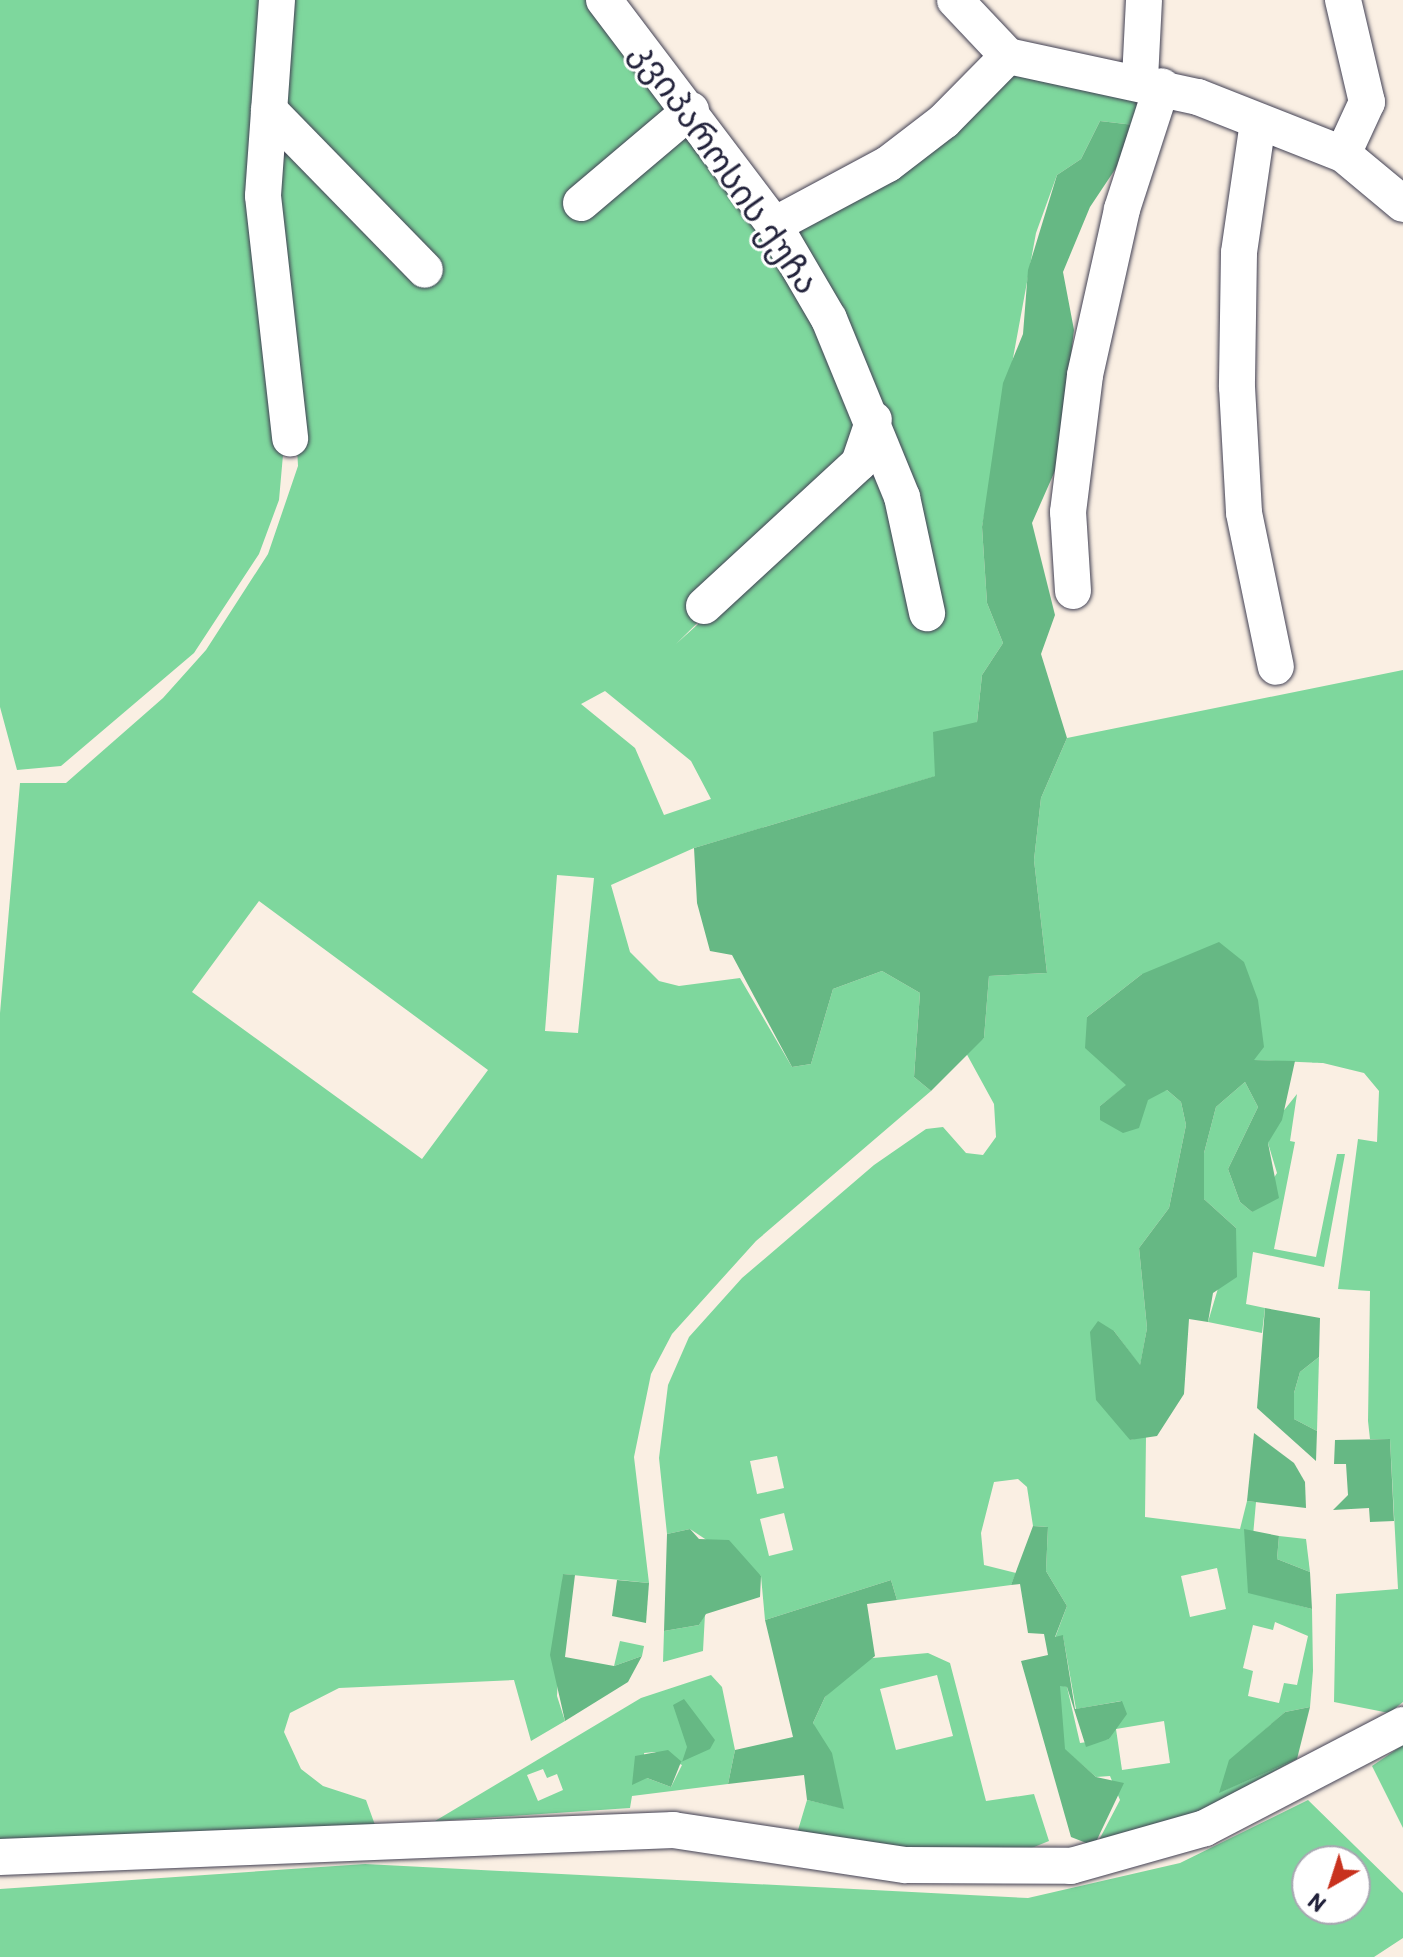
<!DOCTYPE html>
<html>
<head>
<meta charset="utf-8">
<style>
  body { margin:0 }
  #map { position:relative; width:1403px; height:1957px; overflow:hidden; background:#faefe3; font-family:Itim,"Noto Sans Georgian",sans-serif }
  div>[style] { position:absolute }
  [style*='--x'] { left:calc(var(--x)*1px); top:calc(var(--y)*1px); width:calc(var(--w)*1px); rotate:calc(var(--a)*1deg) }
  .green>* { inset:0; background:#7ed79d }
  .forest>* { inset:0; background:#66b884 }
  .roads { filter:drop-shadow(0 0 2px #424154) drop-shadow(0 0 2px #424154) }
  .minor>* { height:36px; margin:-18px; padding:0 18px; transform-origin:18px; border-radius:18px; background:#fff }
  span { translate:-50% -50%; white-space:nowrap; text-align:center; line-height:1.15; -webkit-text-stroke:6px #fff; paint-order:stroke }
  .street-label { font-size:34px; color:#22223b }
  .north { position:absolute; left:1291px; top:1845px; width:80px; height:80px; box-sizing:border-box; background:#fff; border:2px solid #a7a7b1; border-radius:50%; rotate:219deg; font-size:22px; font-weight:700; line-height:32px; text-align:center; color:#22223b }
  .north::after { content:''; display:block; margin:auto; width:28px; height:36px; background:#c8321e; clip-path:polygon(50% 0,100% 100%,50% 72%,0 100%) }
</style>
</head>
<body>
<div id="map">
  <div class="green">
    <i style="clip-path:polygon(evenodd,0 0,604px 0,774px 225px,1008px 56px,1140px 79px,1134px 125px,1100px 121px,1081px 159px,1057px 175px,1036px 233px,982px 527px,987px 603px,1003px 643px,982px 675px,977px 722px,936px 776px,694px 848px,611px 885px,630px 952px,659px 981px,679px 986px,740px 978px,792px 1067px,811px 1064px,833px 989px,882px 971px,920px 993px,914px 1077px,931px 1091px,756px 1241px,672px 1334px,651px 1374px,634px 1457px,649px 1583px,563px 1574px,557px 1696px,565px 1721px,531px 1741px,514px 1680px,339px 1688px,290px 1713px,284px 1732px,301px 1769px,323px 1786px,366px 1800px,375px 1825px,0 1845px,0 1013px,20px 783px,66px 783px,163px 698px,206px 650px,268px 554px,298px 466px,292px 353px,279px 500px,259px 554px,194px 653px,61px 766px,17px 770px,0 707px,0 0,874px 420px,864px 474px,676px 644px,859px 463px,874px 420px,0 0,605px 691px,691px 761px,711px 799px,664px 815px,635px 748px,581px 704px,605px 691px,0 0,557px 875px,594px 878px,578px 1033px,545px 1031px,557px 875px,0 0,259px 901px,488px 1070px,422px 1159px,192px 992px,259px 901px)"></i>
    <i style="clip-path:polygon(evenodd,1403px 670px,1403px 1702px,1389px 1713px,1334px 1702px,1336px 1594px,1398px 1589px,1390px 1439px,1370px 1439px,1368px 1421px,1370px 1291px,1338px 1289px,1358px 1139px,1377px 1142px,1379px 1091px,1364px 1073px,1323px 1063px,1253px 1060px,1142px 974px,1087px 1017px,1113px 1073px,1127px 1085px,1100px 1106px,1167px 1090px,1181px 1102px,1186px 1125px,1169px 1208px,1139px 1248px,1147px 1328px,1140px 1366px,1114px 1331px,1130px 1440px,1146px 1436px,1145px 1517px,1240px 1529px,1247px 1501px,1256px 1502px,1248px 1592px,1312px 1609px,1313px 1671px,1310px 1707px,1285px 1712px,1250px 1743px,1220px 1792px,1297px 1759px,1172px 1826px,1099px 1840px,1120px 1800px,1110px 1776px,1096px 1777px,1064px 1749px,1057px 1696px,1060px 1685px,1067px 1687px,1080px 1743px,1109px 1739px,1121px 1701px,1076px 1709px,1063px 1636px,1055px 1638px,1067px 1606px,1046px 1571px,1048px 1527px,1033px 1526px,1027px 1487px,1018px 1479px,994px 1482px,981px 1533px,984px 1565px,1016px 1573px,1011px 1585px,897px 1600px,891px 1580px,765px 1620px,761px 1576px,690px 1529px,667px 1534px,659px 1458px,668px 1385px,689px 1337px,742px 1278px,874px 1165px,926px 1129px,943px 1127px,966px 1153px,983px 1155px,996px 1137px,994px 1104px,965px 1051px,984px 1038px,989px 976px,1047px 973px,1034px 860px,1041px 798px,1067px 738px,1403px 670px,777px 1456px,784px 1488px,757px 1494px,750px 1461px,777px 1456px,1403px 670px,784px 1513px,793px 1550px,769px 1556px,760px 1519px,784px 1513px,1403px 670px,1217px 1568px,1226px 1609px,1190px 1617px,1181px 1576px,1217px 1568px,1403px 670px,1275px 1622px,1308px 1636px,1297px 1685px,1284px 1683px,1279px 1703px,1248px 1696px,1253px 1671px,1243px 1668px,1253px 1625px,1273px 1630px,1275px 1622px,1403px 670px,1164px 1721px,1170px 1763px,1122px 1770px,1116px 1729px,1164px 1721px)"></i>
    <i style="clip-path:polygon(1245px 1082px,1258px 1107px,1228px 1169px,1240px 1202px,1252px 1212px,1277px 1173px,1268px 1143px,1273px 1124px,1297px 1094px,1290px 1141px,1295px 1142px,1274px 1249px,1316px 1257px,1337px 1154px,1345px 1154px,1324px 1267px,1253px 1252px,1246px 1304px,1265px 1308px,1262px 1333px,1208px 1322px,1236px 1228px,1204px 1199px,1204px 1153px,1216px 1107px)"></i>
    <i style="clip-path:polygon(1319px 1357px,1317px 1431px,1294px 1419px,1294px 1393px,1300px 1372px)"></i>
    <i style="clip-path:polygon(1279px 1536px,1306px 1539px,1310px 1572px,1277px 1559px)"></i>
    <i style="clip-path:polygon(705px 1614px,703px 1651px,663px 1662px,664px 1631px,699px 1625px)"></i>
    <i style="clip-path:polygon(620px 1641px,644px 1646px,642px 1656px,614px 1666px)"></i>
    <i style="clip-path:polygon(evenodd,928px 1653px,950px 1663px,986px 1801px,1034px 1794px,1049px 1841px,1009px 1857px,796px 1837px,807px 1800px,843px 1808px,813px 1723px,825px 1697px,862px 1659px,928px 1653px,937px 1675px,953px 1736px,896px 1750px,880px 1689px,937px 1675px)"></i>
    <i style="clip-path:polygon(evenodd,711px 1675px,722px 1687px,735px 1750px,728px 1784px,632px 1796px,630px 1808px,435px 1821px,641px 1698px,711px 1675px,655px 1752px,682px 1765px,671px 1787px,647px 1778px,644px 1753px,655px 1752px,711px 1675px,543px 1769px,547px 1778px,557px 1774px,563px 1790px,538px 1801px,527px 1775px,543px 1769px)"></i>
    <i style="clip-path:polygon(1403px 1745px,1403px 1828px,1372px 1766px)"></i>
    <i style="clip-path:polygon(evenodd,1308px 1800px,1403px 1893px,1403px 1938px,1374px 1957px,0 1957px,0 1889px,365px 1864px,1028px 1898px,1180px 1863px,1308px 1800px,1307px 1861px,1355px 1861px,1355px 1909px,1307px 1909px,1307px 1861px)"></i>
  </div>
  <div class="forest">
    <i style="clip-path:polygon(1100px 121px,1134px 125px,1130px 147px,1090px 207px,1063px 272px,1074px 330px,1058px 464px,1032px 523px,1055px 615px,1041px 654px,1067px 738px,1041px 798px,1034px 860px,1047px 973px,989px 976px,984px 1038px,931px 1091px,914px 1077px,920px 993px,882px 971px,833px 989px,811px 1064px,792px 1067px,732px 955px,710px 951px,697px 903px,694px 848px,935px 776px,933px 732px,977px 722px,982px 675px,1003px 643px,987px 603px,982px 527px,1003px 383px,1023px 334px,1028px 270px,1057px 175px,1081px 159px)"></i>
    <i style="clip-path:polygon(1219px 942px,1244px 962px,1258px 1000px,1264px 1047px,1254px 1060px,1295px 1061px,1282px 1120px,1268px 1143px,1279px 1198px,1252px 1212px,1240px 1202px,1228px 1169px,1258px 1107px,1245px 1082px,1216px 1107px,1204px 1153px,1204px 1199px,1236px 1228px,1237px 1277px,1213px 1293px,1208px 1322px,1189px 1319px,1184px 1394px,1157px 1436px,1130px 1440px,1096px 1400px,1090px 1332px,1098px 1321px,1114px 1331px,1140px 1365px,1147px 1328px,1139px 1248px,1169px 1208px,1186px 1125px,1181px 1102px,1167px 1090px,1148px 1100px,1139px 1128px,1123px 1133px,1100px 1120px,1100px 1106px,1126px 1085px,1085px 1048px,1087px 1017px,1142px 974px)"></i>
    <i style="clip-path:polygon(1265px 1308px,1320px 1318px,1319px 1357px,1300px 1372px,1294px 1393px,1294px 1419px,1317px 1431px,1316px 1461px,1257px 1408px)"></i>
    <i style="clip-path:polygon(1254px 1433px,1294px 1463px,1305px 1482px,1306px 1508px,1247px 1501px)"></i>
    <i style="clip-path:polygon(1390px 1439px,1394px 1521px,1370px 1522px,1369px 1508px,1333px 1510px,1348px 1495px,1346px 1464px,1334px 1464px,1335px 1440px)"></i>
    <i style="clip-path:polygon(1033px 1526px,1048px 1527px,1046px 1571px,1067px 1606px,1055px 1637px,1063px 1635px,1075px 1709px,1122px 1701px,1127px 1714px,1109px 1739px,1086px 1747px,1067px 1687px,1060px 1686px,1065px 1749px,1096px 1777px,1124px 1783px,1094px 1846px,1071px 1837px,1021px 1661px,1048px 1655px,1044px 1634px,1028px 1633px,1020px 1584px,1011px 1585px)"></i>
    <i style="clip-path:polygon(690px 1529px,699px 1539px,729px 1540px,761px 1576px,760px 1597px,706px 1614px,699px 1625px,664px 1631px,667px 1534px)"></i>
    <i style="clip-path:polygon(1244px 1529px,1279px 1536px,1277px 1559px,1310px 1572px,1312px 1609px,1248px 1593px)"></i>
    <i style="clip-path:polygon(563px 1574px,575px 1575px,565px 1657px,614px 1666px,642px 1656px,628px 1682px,565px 1721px,550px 1655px)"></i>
    <i style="clip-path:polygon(617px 1580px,649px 1583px,646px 1623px,612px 1616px)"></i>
    <i style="clip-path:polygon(891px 1580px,897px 1600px,867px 1604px,875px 1656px,825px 1697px,813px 1723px,832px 1753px,844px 1809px,807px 1800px,804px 1775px,728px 1784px,735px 1750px,793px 1737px,765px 1620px)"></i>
    <i style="clip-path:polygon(684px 1699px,715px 1740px,710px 1749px,681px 1762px,671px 1787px,647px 1778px,632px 1785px,635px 1756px,668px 1750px,682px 1762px,687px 1747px,673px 1705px)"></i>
    <i style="clip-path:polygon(1310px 1707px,1297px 1759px,1219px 1793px,1229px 1760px,1285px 1712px)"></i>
  </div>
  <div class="roads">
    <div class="minor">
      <i style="--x:277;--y:0;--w:196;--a:94.1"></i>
      <i style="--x:263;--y:196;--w:244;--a:83.6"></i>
      <i style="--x:604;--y:0;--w:282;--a:52.9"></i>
      <i style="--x:774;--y:225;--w:109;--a:59.7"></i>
      <i style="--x:829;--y:319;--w:192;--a:67.7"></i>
      <i style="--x:902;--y:497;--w:119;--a:77.8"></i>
      <i style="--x:955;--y:0;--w:77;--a:46.6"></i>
      <i style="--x:1008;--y:56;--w:194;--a:12.2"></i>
      <i style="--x:1198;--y:97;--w:156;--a:21.5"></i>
      <i style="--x:1343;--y:154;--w:78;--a:39.8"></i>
      <i style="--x:1343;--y:0;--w:105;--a:76.8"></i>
      <i style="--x:1367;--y:102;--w:57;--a:114.8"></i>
      <i style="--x:1140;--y:79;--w:79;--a:-87.1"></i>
      <i style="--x:269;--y:110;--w:223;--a:45.7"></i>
      <i style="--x:1258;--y:122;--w:132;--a:98.3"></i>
      <i style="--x:1239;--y:253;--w:134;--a:90.9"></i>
      <i style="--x:1237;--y:387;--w:126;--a:86.8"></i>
      <i style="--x:1244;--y:513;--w:157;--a:78.3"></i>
      <i style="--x:581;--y:203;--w:144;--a:-40.2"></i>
      <i style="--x:774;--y:225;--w:129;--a:-28.2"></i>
      <i style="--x:888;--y:164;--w:71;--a:-37.5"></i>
      <i style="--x:944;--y:121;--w:91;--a:-45.4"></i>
      <i style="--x:1073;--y:591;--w:79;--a:-93.6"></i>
      <i style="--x:1068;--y:512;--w:138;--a:-82.9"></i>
      <i style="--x:1085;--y:375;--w:170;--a:-77.4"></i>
      <i style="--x:1122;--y:209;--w:129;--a:-72"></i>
      <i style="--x:704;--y:606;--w:211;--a:-42.7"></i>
      <i style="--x:859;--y:463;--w:46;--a:-71.2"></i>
      <i style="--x:0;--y:1857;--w:674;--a:-2.3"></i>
      <i style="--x:673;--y:1830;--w:235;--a:8.6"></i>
      <i style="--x:905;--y:1865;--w:166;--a:0.3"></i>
      <i style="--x:1071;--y:1866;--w:139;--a:-15.8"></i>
      <i style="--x:1205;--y:1828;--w:223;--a:-27.5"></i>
    </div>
  </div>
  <div class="street-label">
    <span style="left:725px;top:168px;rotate:55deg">კვიპაროსის ქუჩა</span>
  </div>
  <div class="north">N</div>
</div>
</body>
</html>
